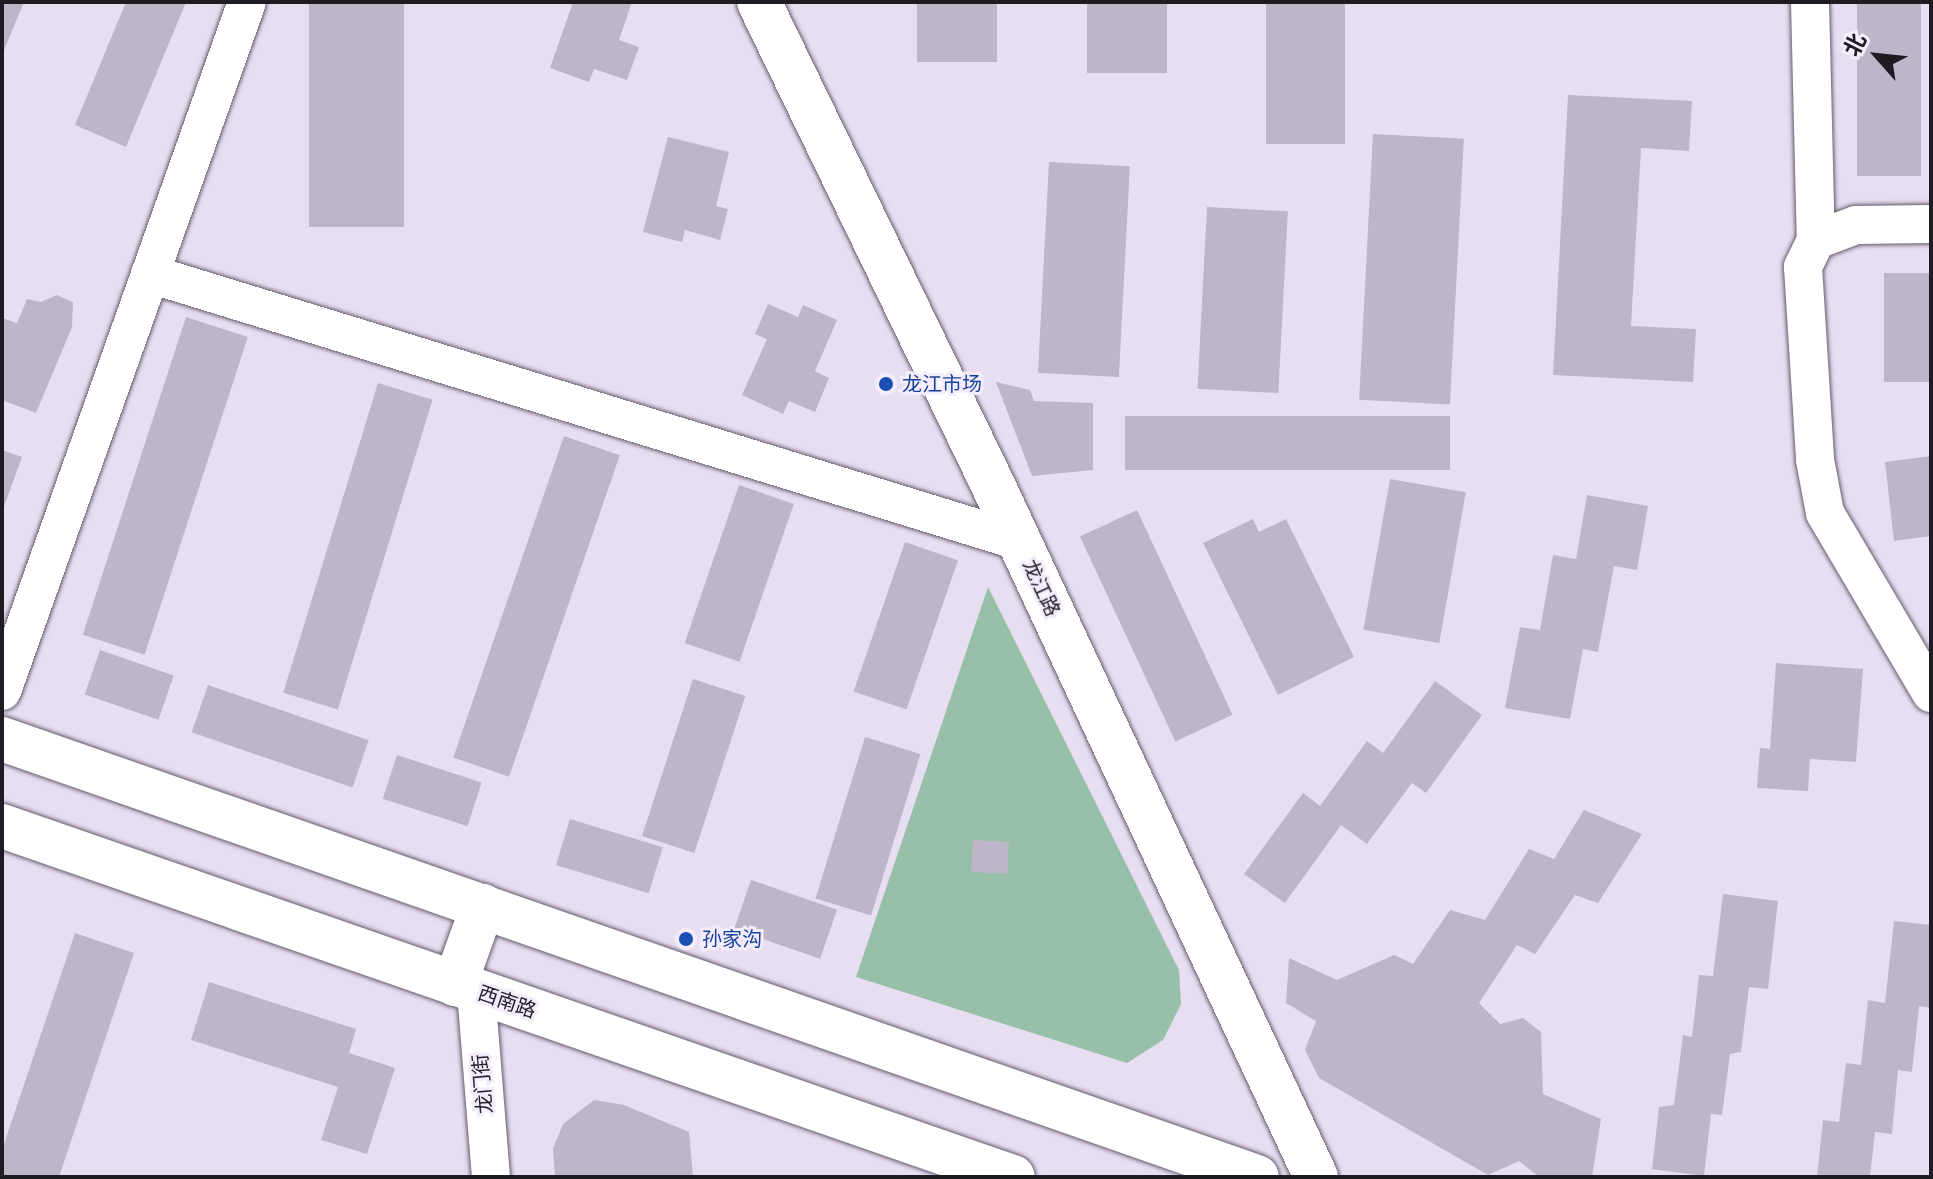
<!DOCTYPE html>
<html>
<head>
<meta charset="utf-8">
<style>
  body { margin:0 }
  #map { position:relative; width:1933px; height:1179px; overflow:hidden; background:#e8def2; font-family:"Fira Sans Condensed","Noto Sans SC",sans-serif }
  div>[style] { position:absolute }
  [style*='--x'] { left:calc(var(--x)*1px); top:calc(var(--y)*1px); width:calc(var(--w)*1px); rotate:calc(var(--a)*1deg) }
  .green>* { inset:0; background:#98c0a9 }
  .building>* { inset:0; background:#bfb5c9; transform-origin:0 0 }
  .roads { filter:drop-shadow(0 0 2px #645b6d) drop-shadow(0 0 2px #645b6d) }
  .minor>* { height:38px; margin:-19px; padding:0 19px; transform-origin:19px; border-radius:19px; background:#fff }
  .tertiary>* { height:44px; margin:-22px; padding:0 22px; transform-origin:22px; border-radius:22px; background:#fff }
  .secondary>* { height:44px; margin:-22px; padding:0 22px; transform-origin:22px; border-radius:22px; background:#fff }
  .primary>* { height:44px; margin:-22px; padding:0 22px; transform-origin:22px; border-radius:22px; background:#fff }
  .dots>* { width:22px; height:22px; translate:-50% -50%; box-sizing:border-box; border:4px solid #f4ecfd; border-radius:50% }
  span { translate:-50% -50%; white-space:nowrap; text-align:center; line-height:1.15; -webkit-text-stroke:6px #f4ecfd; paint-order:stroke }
  .transit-label { font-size:20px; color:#164399 }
  .left { translate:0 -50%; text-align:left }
  .street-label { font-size:20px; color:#1e1b22 }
  .frame { position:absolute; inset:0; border:4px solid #1e1b22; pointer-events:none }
  .north { position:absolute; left:1837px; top:16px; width:80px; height:80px; -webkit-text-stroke:6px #f4ecfd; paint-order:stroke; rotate:297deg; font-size:22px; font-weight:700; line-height:32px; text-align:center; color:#1e1b22 }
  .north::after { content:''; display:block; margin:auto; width:28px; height:36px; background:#1e1b22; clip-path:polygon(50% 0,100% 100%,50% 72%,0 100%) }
</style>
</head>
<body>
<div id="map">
  <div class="green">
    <i style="clip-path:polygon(988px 587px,1179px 970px,1181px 1004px,1163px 1040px,1127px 1063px,856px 977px)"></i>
  </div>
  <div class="building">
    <i style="clip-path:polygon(2px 2px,24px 2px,2px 55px)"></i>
    <i style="clip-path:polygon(126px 2px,186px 2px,126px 147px,75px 125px)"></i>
    <i style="left:309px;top:2px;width:95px;height:225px"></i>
    <i style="clip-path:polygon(566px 2px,632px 2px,619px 40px,639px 47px,627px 80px,594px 69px,589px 82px,550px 68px,572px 5px)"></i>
    <i style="left:917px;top:2px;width:80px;height:60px"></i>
    <i style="left:1087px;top:2px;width:80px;height:71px"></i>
    <i style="left:1266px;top:2px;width:79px;height:142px"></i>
    <i style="left:1857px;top:2px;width:64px;height:174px"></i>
    <i style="clip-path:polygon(1568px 95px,1692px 101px,1689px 151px,1641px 148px,1631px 326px,1696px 329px,1693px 382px,1553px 375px)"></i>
    <i style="left:1373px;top:134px;width:91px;height:266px;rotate:3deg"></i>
    <i style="clip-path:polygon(668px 137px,729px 152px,716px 206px,728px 209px,720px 240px,685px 230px,682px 242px,643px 232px)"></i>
    <i style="left:1049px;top:162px;width:81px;height:211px;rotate:3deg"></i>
    <i style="left:1207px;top:207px;width:81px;height:182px;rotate:3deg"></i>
    <i style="left:1931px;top:273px;width:109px;height:47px;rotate:90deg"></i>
    <i style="clip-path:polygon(57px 295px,73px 302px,72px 327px,36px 413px,2px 400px,2px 318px,17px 323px,27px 299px,41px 302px)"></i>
    <i style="clip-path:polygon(768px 304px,798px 317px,803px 305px,837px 320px,815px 371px,829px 378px,815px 412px,789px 401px,783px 414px,742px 395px,767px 339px,755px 334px)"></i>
    <i style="left:186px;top:317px;width:65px;height:334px;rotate:18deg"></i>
    <i style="clip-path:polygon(996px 382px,1030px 390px,1034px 401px,1093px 403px,1093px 470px,1032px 476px)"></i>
    <i style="left:378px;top:383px;width:57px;height:324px;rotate:17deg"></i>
    <i style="left:1125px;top:416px;width:325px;height:54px"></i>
    <i style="left:564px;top:436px;width:59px;height:340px;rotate:19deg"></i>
    <i style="clip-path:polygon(2px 450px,22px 457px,2px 512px)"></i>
    <i style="clip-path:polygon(1931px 456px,1931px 536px,1894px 541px,1885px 462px)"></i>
    <i style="left:1390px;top:479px;width:77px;height:153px;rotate:10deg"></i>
    <i style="left:739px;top:485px;width:58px;height:167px;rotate:19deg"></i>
    <i style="clip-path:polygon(1587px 495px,1648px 506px,1637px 570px,1614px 566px,1598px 652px,1583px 649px,1570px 719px,1505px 708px,1520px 627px,1540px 630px,1553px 555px,1576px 559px)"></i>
    <i style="left:1137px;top:510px;width:226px;height:63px;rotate:65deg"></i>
    <i style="clip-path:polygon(1253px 519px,1259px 532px,1286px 519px,1354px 657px,1278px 695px,1203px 543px)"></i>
    <i style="left:905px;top:542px;width:56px;height:158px;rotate:19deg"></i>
    <i style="left:100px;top:650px;width:78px;height:47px;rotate:19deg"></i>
    <i style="clip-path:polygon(1776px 663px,1863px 669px,1856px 762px,1810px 759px,1808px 791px,1757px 788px,1760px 748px,1770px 749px)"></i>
    <i style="left:693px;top:679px;width:55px;height:165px;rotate:18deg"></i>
    <i style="clip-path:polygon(1435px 681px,1482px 715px,1426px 793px,1412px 783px,1367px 844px,1341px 825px,1285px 903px,1244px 874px,1303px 793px,1320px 806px,1367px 741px,1383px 753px)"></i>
    <i style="left:208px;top:685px;width:170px;height:50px;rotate:19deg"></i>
    <i style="left:865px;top:737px;width:58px;height:169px;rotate:17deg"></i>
    <i style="left:397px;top:755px;width:89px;height:46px;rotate:18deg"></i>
    <i style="clip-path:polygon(1584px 810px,1642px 834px,1598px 903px,1575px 895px,1535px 954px,1517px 945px,1479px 1003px,1500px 1024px,1523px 1018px,1541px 1032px,1543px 1094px,1601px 1119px,1592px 1177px,1539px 1177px,1519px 1161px,1488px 1175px,1319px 1078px,1305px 1050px,1316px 1021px,1286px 1003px,1289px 958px,1337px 980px,1394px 955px,1413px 964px,1450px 910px,1485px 920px,1529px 849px,1554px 859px)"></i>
    <i style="left:570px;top:819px;width:97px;height:48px;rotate:17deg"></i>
    <i style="left:973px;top:840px;width:36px;height:32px;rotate:3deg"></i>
    <i style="left:751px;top:880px;width:91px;height:52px;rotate:19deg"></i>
    <i style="clip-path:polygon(1723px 894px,1778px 901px,1768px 989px,1749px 987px,1741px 1052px,1730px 1054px,1722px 1115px,1711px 1114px,1704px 1176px,1652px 1169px,1659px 1107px,1674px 1105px,1683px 1035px,1692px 1037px,1699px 975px,1713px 976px)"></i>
    <i style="clip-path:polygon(1894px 921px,1931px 925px,1931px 1008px,1919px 1006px,1912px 1072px,1898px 1070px,1892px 1134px,1875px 1132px,1870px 1177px,1817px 1177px,1823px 1120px,1839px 1122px,1846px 1063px,1861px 1065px,1868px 1000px,1885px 1003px)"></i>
    <i style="clip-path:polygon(75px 933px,134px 953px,59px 1177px,2px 1177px,2px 1150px)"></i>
    <i style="clip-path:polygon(209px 982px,356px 1029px,349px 1053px,395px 1068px,367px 1154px,321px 1140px,338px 1087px,191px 1040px)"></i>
    <i style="clip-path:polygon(594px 1100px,624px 1105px,689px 1132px,693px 1177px,555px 1177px,553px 1149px,563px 1124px)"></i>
  </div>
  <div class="roads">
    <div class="minor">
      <i style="--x:1810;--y:2;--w:238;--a:88.6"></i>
      <i style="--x:1931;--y:224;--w:75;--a:179.2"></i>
      <i style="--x:1856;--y:225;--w:43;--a:159.4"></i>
      <i style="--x:1816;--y:240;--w:30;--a:116"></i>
      <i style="--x:1803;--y:267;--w:193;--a:86.4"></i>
      <i style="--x:1815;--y:460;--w:54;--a:79.3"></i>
      <i style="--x:1825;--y:513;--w:209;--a:59.5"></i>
      <i style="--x:150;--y:274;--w:909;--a:17.08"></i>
      <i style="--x:2;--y:691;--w:731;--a:-70.43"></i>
      <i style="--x:476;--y:991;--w:187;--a:85.4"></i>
    </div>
    <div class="tertiary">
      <i style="--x:759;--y:2;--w:534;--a:64.15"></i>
      <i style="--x:992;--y:483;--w:766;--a:64.97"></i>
    </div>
    <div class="secondary">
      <i style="--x:455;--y:984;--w:83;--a:-70.3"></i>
    </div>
    <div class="primary">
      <i style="--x:2;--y:739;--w:1329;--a:19.24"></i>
      <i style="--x:2;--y:826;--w:1070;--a:19.15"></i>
    </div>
  </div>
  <div class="dots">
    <i style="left:886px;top:384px;background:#1a4fb4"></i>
    <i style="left:686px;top:939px;background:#1a4fb4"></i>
  </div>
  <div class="transit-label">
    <span class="left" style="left:902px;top:384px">龙江市场</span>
    <span class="left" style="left:702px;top:939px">孙家沟</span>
  </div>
  <div class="street-label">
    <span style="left:1041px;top:588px;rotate:65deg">龙江路</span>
    <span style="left:507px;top:1002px;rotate:19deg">西南路</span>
    <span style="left:483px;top:1084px;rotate:-95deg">龙门街</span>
  </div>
  <div class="frame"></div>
  <div class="north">北</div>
</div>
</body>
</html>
